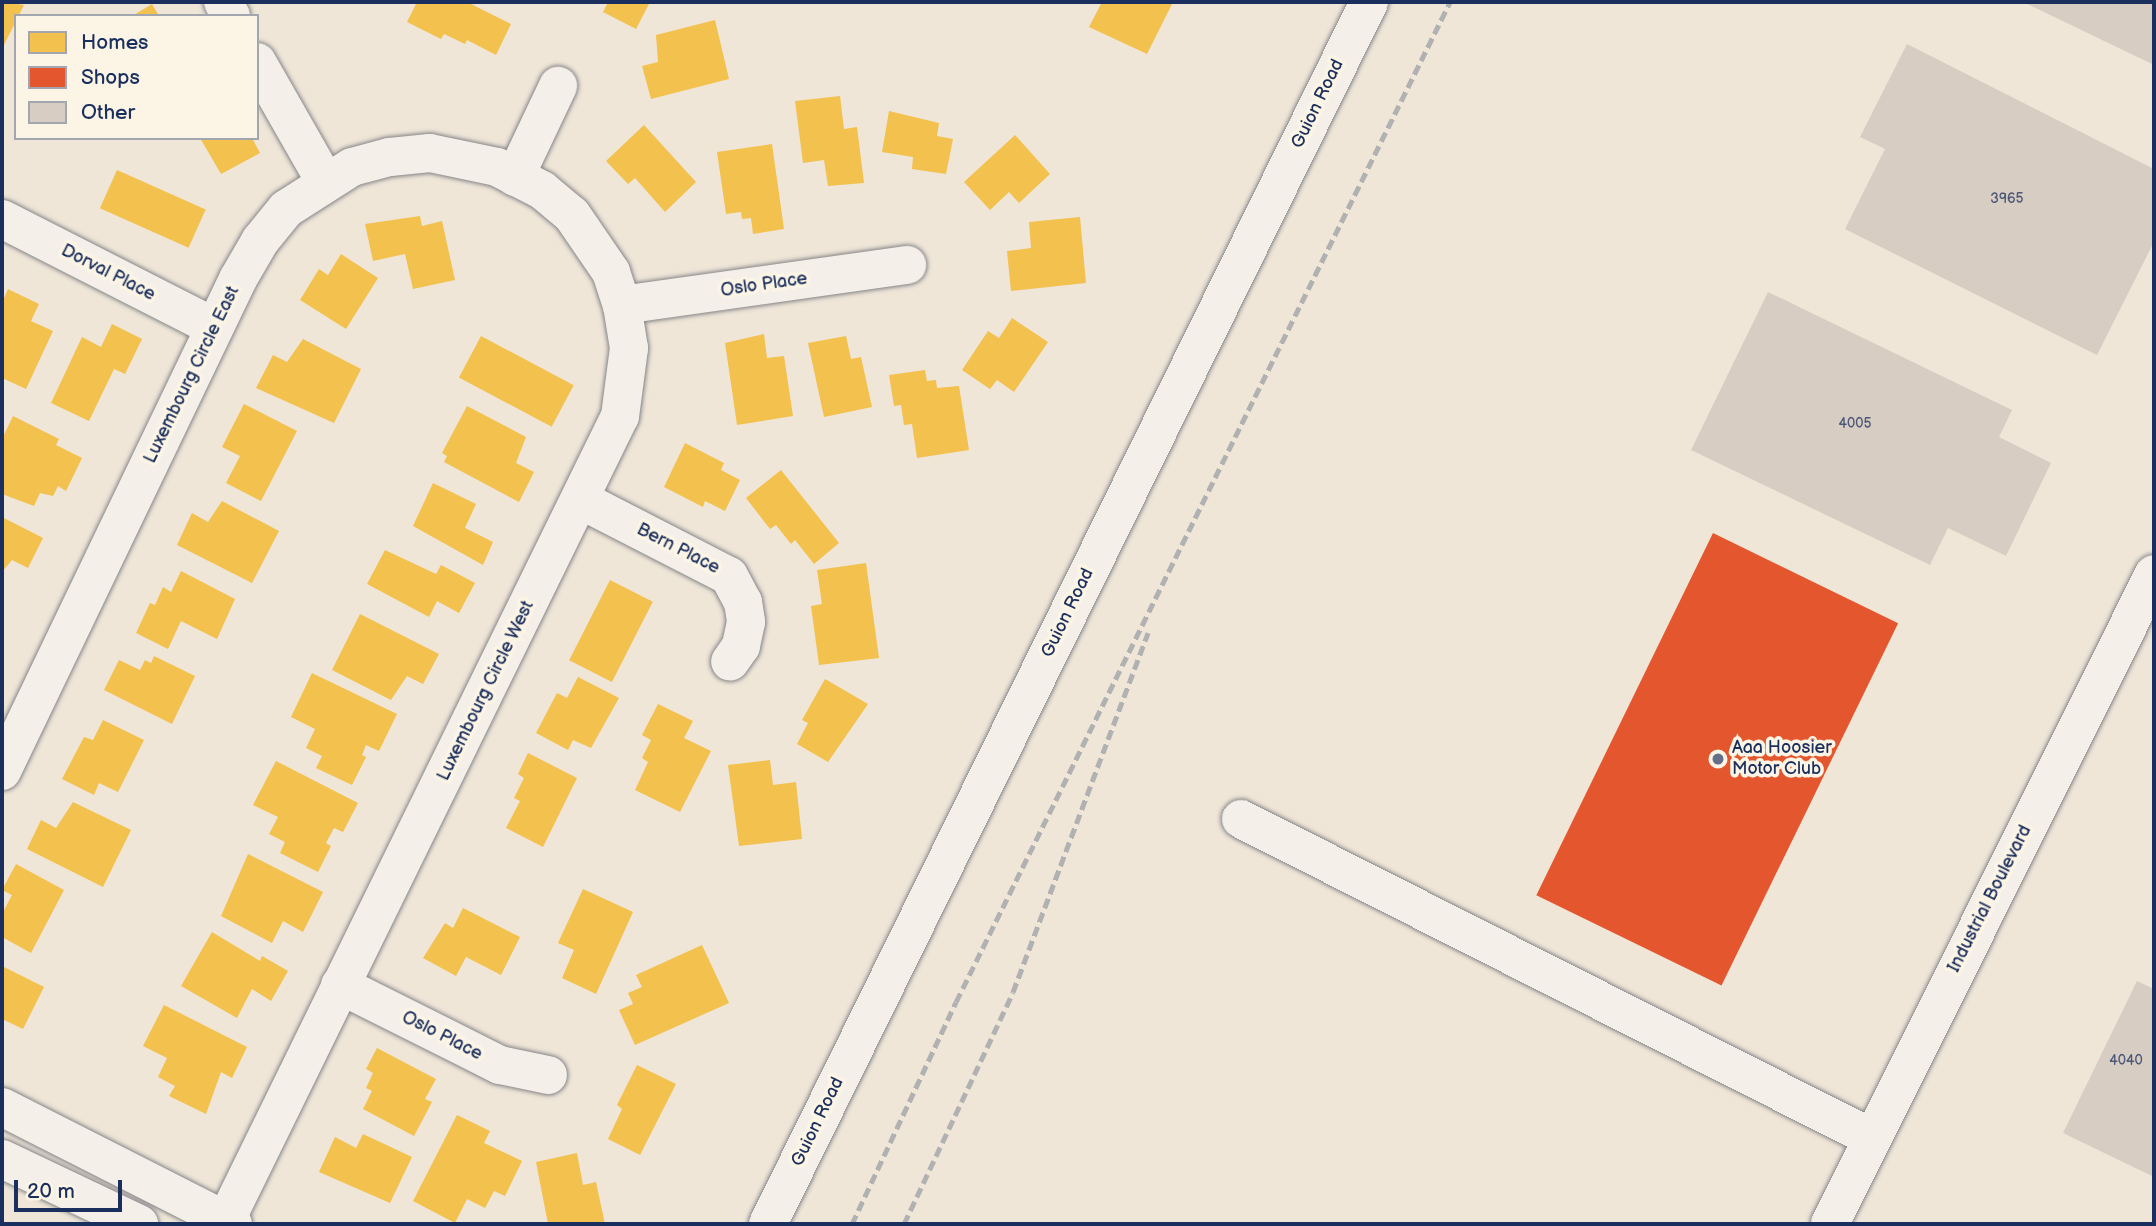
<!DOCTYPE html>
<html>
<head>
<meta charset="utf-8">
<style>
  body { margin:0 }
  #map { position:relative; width:2156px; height:1226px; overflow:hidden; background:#efe6d8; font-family:"Balsamiq Sans",sans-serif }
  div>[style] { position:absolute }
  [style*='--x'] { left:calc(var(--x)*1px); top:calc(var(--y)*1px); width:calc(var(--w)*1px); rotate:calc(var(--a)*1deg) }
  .homes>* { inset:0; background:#f2c14e; transform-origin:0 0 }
  .shops>* { inset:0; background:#e4572e; transform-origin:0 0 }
  .building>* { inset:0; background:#d8cdc2 }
  .roads { filter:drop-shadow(0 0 2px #868689) drop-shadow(0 0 2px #868689) }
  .minor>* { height:38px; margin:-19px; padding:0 19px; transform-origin:19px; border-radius:19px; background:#f4f0e9 }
  .rail>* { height:5px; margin-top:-2.5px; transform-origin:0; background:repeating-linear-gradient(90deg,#b1b1b2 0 10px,transparent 0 15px) }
  .dots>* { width:19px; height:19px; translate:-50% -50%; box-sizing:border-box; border:4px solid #fcf5e5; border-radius:50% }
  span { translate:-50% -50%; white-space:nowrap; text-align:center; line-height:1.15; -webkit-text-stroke:7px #fcf5e5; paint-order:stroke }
  .number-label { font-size:14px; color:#4c5878 }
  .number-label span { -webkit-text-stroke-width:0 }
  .street-label { font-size:18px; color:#1b2f5e }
  .poi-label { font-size:18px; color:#1b2f5e }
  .left { translate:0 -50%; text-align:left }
  .frame { position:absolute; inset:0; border:4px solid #1b2f5e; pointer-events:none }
  .legend { position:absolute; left:14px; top:14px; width:245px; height:126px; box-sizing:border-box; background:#fcf5e5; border:2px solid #a2a6af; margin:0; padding:9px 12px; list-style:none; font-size:21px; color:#1b2f5e }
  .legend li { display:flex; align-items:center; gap:14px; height:35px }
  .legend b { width:35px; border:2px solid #a2a6af }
  .scale { position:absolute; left:14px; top:1180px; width:108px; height:32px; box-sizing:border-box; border:4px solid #1b2f5e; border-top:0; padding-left:9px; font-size:21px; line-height:24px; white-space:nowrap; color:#1b2f5e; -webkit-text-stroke:5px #fcf5e5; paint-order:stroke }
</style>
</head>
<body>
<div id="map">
  <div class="homes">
    <i style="clip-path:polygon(2px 2px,24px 5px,2px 49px)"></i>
    <i style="clip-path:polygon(417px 2px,467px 2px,511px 24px,496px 55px,467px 40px,465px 44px,444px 34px,441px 39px,407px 22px)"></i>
    <i style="clip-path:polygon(608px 2px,650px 2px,636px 29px,603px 12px)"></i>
    <i style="clip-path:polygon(1102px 2px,1168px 2px,1172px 4px,1147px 54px,1089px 27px)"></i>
    <i style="clip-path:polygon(152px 4px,159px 16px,132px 16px)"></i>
    <i style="clip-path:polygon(715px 20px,729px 79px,651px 99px,642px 66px,658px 62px,656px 35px)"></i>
    <i style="clip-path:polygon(840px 96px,844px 129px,857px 127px,864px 183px,828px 186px,824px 160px,803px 163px,795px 101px)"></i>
    <i style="clip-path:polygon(889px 111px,939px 123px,937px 136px,953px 139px,946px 174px,912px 169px,913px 157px,882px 152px)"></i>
    <i style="clip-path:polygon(644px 125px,696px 182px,665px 212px,635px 178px,628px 184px,606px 161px)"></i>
    <i style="clip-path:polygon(1015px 135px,1050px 174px,1019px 203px,1009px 192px,990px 210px,964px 182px)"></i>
    <i style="clip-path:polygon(200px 138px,252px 138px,260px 153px,221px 174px)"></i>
    <i style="clip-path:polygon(772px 144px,784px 229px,753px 234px,751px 218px,742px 219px,741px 212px,726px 214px,717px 152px)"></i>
    <i style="left:117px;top:170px;width:97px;height:42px;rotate:24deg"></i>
    <i style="clip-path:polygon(420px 216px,422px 226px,442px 221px,455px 280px,413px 289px,405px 254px,373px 261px,365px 224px)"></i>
    <i style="clip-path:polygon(1080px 217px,1086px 283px,1011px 291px,1007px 251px,1031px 248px,1029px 222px)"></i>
    <i style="clip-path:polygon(341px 254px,378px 278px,346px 329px,300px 300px,319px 269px,328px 275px)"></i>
    <i style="clip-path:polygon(8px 289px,39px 304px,31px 321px,53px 331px,26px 389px,2px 378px,2px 303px)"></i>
    <i style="clip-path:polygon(1012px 318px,1048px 342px,1014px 392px,997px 380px,990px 389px,962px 370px,988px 331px,999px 338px)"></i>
    <i style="clip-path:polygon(112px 324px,142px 339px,125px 374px,114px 369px,89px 421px,51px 403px,82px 337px,101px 347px)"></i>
    <i style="clip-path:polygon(764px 334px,767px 358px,784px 356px,793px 416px,737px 425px,725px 343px)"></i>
    <i style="left:481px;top:336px;width:105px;height:47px;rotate:28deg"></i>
    <i style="clip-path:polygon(846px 336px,851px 359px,861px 357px,872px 407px,824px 417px,808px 343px)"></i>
    <i style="clip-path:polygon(303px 339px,361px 369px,334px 423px,256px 388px,273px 355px,287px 362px)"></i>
    <i style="clip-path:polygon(925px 370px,927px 381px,936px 380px,937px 388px,959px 386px,969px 450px,917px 458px,912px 424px,904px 425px,901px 405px,894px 406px,889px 375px)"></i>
    <i style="clip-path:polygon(244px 404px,297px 431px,261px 501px,226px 483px,240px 456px,222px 447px)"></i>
    <i style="clip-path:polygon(467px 406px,526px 437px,516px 463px,534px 472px,519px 502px,444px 462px,447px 456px,442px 453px)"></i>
    <i style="clip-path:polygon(13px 416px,59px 439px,56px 445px,82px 458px,66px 491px,58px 486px,53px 496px,40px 493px,34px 506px,2px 494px,2px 439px)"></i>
    <i style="clip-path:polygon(685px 443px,724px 463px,721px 470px,740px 480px,725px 511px,705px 501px,703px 507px,664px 487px)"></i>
    <i style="clip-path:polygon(781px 470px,839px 543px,814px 564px,795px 540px,791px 544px,776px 525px,770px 529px,746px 498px)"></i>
    <i style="clip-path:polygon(433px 483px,476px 504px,465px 528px,493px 542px,483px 565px,413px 526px)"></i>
    <i style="clip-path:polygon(222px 501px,279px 531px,252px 583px,177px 545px,192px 513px,208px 522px)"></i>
    <i style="clip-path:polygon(2px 517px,43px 538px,28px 568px,12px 560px,2px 572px)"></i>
    <i style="clip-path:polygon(385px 550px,436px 574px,441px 565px,475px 583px,459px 613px,437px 601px,429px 617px,367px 584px)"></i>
    <i style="clip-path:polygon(866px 563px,879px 658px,819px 665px,811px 606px,822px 604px,817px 570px)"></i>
    <i style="clip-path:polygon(181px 571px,235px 599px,217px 639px,181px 621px,168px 649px,136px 633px,150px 603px,155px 605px,163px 587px,171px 592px)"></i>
    <i style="left:610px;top:580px;width:48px;height:90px;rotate:27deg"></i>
    <i style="clip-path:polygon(360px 614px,439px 654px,423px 684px,407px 676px,391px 700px,332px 670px)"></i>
    <i style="clip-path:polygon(154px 656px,195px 676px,172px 724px,104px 690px,119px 660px,140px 670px,145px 660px,151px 663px)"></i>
    <i style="clip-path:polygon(312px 673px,397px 714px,379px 751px,366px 745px,362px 755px,366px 757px,352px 785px,316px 768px,322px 756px,306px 748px,315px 729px,291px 717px)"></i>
    <i style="clip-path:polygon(578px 677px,619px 698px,591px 748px,573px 740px,568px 750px,536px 733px,557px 693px,567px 698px)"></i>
    <i style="clip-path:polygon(825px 679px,868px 704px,828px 762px,797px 744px,808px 723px,802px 720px)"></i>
    <i style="clip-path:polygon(658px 704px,693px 721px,684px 738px,711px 751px,680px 812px,635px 790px,648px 762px,642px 758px,651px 740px,642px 735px)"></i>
    <i style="clip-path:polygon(103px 720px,144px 740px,118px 792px,99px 783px,94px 795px,62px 779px,84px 737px,93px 740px)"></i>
    <i style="clip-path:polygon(528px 753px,577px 778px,543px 847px,506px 828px,520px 801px,514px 798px,524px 778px,518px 774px)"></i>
    <i style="clip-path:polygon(770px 760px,773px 785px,796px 782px,802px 839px,739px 846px,728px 765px)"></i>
    <i style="clip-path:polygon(276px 761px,358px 803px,343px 832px,334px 828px,326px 843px,331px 846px,318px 872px,280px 853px,285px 842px,269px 834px,278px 817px,253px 805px)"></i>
    <i style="clip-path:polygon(73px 802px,131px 830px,103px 887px,27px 849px,41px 820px,56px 828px)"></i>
    <i style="clip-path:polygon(248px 854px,323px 892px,303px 932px,283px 921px,272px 943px,221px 916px)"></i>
    <i style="clip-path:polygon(16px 864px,64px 890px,31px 953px,2px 937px,2px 914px,12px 895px,2px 890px)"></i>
    <i style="clip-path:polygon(583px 889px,633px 912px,596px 994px,562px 978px,574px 950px,558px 943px)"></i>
    <i style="clip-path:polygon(463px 908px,520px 937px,501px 975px,466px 957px,456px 976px,423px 958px,445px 923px,453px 928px)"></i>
    <i style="clip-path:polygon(212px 932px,260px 961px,262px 956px,288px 971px,271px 1001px,252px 989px,237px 1018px,181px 986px)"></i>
    <i style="clip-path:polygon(702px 945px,729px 1003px,635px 1045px,619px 1010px,633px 1004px,628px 993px,642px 987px,636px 975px)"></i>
    <i style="clip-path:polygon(2px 966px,44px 987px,23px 1029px,2px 1019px)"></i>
    <i style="clip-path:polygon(164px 1005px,247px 1047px,232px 1078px,221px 1072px,206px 1114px,169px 1096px,175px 1086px,158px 1077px,167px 1058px,143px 1046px)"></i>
    <i style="clip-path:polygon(377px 1048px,436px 1079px,425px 1099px,432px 1102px,414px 1136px,363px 1109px,372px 1091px,366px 1088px,373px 1073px,366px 1069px)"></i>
    <i style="clip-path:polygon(637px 1065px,676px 1084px,640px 1155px,608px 1139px,622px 1109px,617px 1105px)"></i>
    <i style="clip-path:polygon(457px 1115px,490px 1131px,484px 1143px,522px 1161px,505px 1196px,494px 1191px,485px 1208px,467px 1199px,455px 1223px,413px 1201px)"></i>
    <i style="clip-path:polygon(363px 1134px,412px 1157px,390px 1203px,319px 1172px,335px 1137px,356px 1148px)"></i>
    <i style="clip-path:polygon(577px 1153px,583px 1185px,596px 1182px,605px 1224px,548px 1224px,536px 1162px)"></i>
  </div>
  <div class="shops">
    <i style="left:1713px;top:533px;width:206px;height:403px;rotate:26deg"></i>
  </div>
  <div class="building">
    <i style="clip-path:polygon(2023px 2px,2154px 2px,2154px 65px)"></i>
    <i style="clip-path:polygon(1907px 44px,2154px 169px,2154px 242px,2097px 355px,1845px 229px,1885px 149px,1860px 137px)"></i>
    <i style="clip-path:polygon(1768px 292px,2012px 410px,1999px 437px,2051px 463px,2006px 556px,1948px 528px,1930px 565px,1691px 450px)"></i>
    <i style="clip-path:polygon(2137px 981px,2154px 989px,2154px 1177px,2063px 1133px)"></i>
  </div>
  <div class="roads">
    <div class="minor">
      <i style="--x:223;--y:2;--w:16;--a:60"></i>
      <i style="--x:257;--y:62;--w:137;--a:60.3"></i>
      <i style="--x:515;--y:177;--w:101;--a:-64.7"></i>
      <i style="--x:2;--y:219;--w:238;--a:27"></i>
      <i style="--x:622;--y:305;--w:288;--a:-8"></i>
      <i style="--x:581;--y:500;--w:166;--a:27.2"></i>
      <i style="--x:729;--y:576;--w:30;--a:62"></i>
      <i style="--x:743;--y:602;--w:20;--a:81"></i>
      <i style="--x:746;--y:622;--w:25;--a:102"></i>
      <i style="--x:741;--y:646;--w:19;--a:125"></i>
      <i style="--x:2;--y:771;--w:546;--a:-64.37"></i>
      <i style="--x:238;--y:279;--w:44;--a:-59.9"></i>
      <i style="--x:260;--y:241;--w:41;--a:-50.9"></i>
      <i style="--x:286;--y:209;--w:78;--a:-32.5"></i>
      <i style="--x:352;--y:167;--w:39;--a:-15"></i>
      <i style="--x:390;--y:157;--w:40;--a:-5.7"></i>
      <i style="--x:430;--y:153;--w:68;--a:11.8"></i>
      <i style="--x:497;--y:167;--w:51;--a:27.1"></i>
      <i style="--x:542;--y:190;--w:39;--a:40"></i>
      <i style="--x:572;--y:215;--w:69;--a:55.6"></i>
      <i style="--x:611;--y:272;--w:35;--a:72"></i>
      <i style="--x:622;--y:305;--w:44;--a:80.8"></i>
      <i style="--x:629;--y:348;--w:69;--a:97.5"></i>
      <i style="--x:620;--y:416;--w:900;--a:116.11"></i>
      <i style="--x:1241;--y:819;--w:705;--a:26.82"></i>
      <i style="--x:340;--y:985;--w:179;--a:26.6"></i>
      <i style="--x:500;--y:1065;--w:49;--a:11.8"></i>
      <i style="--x:2;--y:1107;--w:259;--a:26.9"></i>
      <i style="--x:2;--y:1159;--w:152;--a:25.4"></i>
      <i style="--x:768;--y:1224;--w:1362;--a:-63.81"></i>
      <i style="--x:1830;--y:1224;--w:726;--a:-63.51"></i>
    </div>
  </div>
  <div class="rail">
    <i style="--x:852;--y:1224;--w:245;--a:-64.9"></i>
    <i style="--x:956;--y:1002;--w:1115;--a:-63.71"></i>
    <i style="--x:904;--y:1224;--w:256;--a:-64.8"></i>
    <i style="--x:1013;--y:992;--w:384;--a:-69.4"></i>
  </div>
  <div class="dots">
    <i style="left:1718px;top:759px;background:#656f89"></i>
  </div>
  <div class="number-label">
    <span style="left:2007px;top:199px">3965</span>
    <span style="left:1855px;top:424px">4005</span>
    <span style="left:2126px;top:1061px">4040</span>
  </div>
  <div class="street-label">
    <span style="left:1318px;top:104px;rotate:-64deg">Guion Road</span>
    <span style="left:108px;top:273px;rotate:27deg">Dorval Place</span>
    <span style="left:764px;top:285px;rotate:-8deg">Oslo Place</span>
    <span style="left:192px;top:375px;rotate:-64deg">Luxembourg Circle East</span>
    <span style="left:678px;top:549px;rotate:27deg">Bern Place</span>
    <span style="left:1068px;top:613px;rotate:-64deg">Guion Road</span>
    <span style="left:486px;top:691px;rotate:-64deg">Luxembourg Circle West</span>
    <span style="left:1990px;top:899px;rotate:-63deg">Industrial Boulevard</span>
    <span style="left:442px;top:1036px;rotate:27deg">Oslo Place</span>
    <span style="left:818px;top:1122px;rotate:-64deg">Guion Road</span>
  </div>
  <div class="poi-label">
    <span class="left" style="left:1732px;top:759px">Aaa Hoosier<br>Motor Club</span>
  </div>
  <div class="frame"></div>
  <ul class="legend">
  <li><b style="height:19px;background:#f2c14e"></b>Homes</li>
  <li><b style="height:19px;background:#e4572e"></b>Shops</li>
  <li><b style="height:19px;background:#d8cdc2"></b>Other</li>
  </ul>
  <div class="scale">20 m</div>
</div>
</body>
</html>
